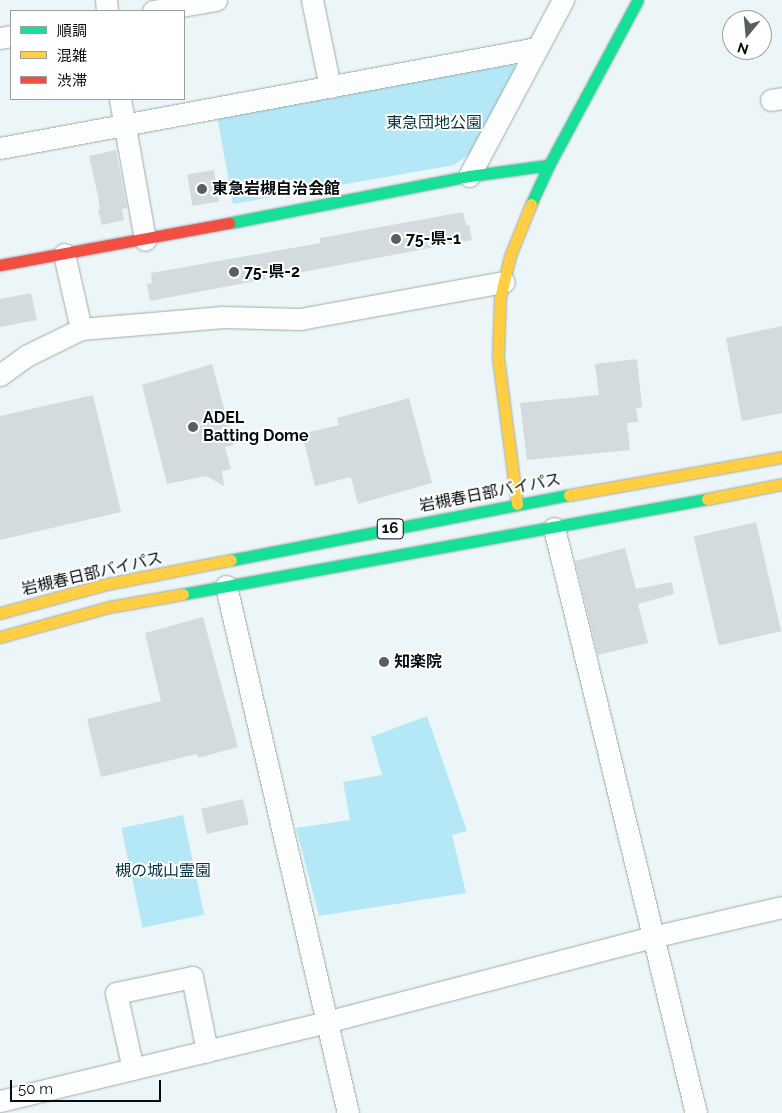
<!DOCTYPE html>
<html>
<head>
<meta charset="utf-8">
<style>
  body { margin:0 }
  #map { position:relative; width:782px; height:1113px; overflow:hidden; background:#ecf6f9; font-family:Raleway,"Noto Sans JP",sans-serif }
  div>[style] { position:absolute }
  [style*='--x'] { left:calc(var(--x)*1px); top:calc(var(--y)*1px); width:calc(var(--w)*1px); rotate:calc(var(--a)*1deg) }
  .green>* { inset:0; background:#b4e8f7; transform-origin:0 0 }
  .building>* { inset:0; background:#d3dbde; transform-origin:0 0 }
  .roads { filter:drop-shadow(0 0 1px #a1a9ab) drop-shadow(0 0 1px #a1a9ab) }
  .street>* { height:21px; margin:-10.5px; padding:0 10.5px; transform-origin:10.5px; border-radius:10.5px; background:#fcfefe }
  .fast>* { height:11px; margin:-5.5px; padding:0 5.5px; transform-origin:5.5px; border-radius:5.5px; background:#16e098 }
  .slow>* { height:11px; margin:-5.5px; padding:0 5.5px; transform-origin:5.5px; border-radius:5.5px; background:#ffcf43 }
  .jam>* { height:11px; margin:-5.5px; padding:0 5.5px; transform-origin:5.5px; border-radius:5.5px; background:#f24e42 }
  .dots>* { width:14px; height:14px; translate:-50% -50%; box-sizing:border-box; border:2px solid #fff; border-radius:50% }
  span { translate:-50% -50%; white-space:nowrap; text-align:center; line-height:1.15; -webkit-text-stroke:4px #fff; paint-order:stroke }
  .shield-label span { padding:1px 4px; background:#fff; border:1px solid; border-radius:4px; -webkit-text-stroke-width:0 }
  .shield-label { font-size:15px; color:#060d10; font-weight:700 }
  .park-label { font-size:16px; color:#053540 }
  .poi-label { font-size:16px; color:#060d10; font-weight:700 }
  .left { translate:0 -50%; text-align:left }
  .street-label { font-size:16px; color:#060d10 }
  .legend { position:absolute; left:10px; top:10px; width:175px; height:90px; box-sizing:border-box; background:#fff; border:1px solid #9b9e9f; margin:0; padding:6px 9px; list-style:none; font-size:15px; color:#060d10 }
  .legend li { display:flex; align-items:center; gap:10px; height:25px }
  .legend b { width:25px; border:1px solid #9b9e9f }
  .north { position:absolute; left:722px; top:10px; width:50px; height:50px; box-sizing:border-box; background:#fff; border:1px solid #9b9e9f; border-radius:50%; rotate:197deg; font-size:14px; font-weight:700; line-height:20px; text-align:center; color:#060d10 }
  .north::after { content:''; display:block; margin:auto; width:18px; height:22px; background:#565f62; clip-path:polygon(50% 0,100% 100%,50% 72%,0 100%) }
  .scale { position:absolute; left:10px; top:1080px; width:151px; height:22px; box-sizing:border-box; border:2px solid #060d10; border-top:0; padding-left:6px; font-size:15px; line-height:18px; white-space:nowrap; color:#060d10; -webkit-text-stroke:4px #fff; paint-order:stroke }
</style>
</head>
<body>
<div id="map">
  <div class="green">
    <i style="clip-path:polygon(512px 63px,518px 70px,471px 153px,454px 165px,233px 204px,217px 116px)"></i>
    <i style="clip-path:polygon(427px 716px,467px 831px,452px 835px,466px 893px,319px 916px,296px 828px,350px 820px,343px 782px,382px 775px,371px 737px)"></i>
    <i style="left:183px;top:815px;width:102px;height:63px;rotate:78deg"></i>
  </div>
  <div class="building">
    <i style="clip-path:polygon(116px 150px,127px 208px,122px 209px,124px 220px,102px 225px,98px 211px,100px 210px,98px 196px,89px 156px)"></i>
    <i style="left:214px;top:170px;width:32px;height:27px;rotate:81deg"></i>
    <i style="clip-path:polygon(463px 212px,466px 225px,469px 225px,472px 240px,150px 301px,147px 284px,152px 283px,151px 273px,320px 243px,320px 238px)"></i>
    <i style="clip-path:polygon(31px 293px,37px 320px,0 327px,0 299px)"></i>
    <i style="clip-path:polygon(782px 326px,782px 413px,742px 421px,726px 338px)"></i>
    <i style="clip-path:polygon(637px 359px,642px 407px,636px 408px,638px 422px,627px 423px,630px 450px,527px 460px,520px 403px,599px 395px,595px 364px)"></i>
    <i style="clip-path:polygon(212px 364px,234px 445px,225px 447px,231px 469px,222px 471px,224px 486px,206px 476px,167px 484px,142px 385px)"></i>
    <i style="clip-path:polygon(93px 395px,121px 512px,0 540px,0 416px)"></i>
    <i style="clip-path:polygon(409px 398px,432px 483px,358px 504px,351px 477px,315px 486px,302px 434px,339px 425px,337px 418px)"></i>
    <i style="left:756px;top:522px;width:112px;height:64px;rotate:77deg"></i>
    <i style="clip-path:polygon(625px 548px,636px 589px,672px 582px,674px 594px,638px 604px,648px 643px,598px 655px,575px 561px)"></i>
    <i style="clip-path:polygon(203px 617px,238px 747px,198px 758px,197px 754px,101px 777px,87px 719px,161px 701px,145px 633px)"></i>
    <i style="left:243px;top:799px;width:26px;height:43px;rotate:77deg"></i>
  </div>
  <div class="roads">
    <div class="street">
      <i style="--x:106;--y:0;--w:11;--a:85"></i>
      <i style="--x:312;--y:0;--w:89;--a:78.3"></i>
      <i style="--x:153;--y:11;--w:64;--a:-9.9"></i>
      <i style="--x:0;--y:38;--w:11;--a:-10"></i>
      <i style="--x:120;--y:99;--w:143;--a:79.9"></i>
      <i style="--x:771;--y:100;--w:11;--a:-10"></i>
      <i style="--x:0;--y:148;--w:546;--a:-10.55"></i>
      <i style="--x:469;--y:176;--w:200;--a:-61.9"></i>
      <i style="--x:64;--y:254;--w:77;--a:77.2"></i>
      <i style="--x:0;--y:375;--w:32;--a:-36"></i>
      <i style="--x:26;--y:356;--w:61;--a:-26.1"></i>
      <i style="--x:81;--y:329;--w:143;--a:-4.8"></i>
      <i style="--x:223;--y:317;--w:77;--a:1.5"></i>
      <i style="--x:300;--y:319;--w:207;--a:-10.3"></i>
      <i style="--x:554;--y:528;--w:602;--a:76.36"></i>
      <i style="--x:226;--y:586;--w:541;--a:76.97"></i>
      <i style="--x:133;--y:1069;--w:78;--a:-102.6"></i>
      <i style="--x:116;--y:993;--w:78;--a:-11.9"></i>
      <i style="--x:192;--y:977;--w:76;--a:78.5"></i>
      <i style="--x:0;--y:1101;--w:335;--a:-13.6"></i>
      <i style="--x:326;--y:1022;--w:337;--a:-14.6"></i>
      <i style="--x:652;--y:937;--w:133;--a:-13"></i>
    </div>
    <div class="fast">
      <i style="--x:531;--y:204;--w:43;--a:-65.2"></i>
      <i style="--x:549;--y:165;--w:187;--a:-61.7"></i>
      <i style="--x:229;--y:223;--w:245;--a:-11.1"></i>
      <i style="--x:469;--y:176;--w:81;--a:-7.8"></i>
      <i style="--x:231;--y:560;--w:344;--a:-10.9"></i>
      <i style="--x:183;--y:594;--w:533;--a:-10.28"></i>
    </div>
    <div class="slow">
      <i style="--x:569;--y:495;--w:216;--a:-10.1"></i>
      <i style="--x:707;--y:499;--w:76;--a:-11.3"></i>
      <i style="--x:517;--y:504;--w:148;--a:-97.4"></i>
      <i style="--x:498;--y:357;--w:59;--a:-88.1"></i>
      <i style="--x:500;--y:298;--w:43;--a:-76.6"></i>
      <i style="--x:510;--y:256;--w:56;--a:-68"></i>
      <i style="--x:0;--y:613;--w:111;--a:-15.2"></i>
      <i style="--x:107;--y:584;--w:126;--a:-11"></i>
      <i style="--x:0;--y:637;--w:113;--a:-15.4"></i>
      <i style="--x:109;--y:607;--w:75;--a:-10"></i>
    </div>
    <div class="jam">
      <i style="--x:0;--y:265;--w:233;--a:-10.4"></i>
    </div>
  </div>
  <div class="dots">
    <i style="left:202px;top:189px;background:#565f62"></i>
    <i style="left:396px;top:239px;background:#565f62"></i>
    <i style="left:234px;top:272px;background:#565f62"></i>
    <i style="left:193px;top:427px;background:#565f62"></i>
    <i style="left:384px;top:662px;background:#565f62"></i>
  </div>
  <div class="shield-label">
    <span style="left:390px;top:529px">16</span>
  </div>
  <div class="park-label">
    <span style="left:434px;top:123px">東急団地公園</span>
    <span style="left:163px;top:871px">槻の城山霊園</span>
  </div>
  <div class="poi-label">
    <span class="left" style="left:212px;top:189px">東急岩槻自治会館</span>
    <span class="left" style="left:406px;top:239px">75-県-1</span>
    <span class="left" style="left:244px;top:272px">75-県-2</span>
    <span class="left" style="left:203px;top:427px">ADEL<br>Batting Dome</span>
    <span class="left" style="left:394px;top:662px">知楽院</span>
  </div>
  <div class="street-label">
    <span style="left:490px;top:493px;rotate:-11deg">岩槻春日部バイパス</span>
    <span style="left:92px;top:574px;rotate:-13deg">岩槻春日部バイパス</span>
  </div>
  <ul class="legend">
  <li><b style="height:6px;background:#16e098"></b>順調</li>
  <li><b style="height:6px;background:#ffcf43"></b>混雑</li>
  <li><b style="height:6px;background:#f24e42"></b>渋滞</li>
  </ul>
  <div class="north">N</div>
  <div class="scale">50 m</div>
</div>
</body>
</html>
